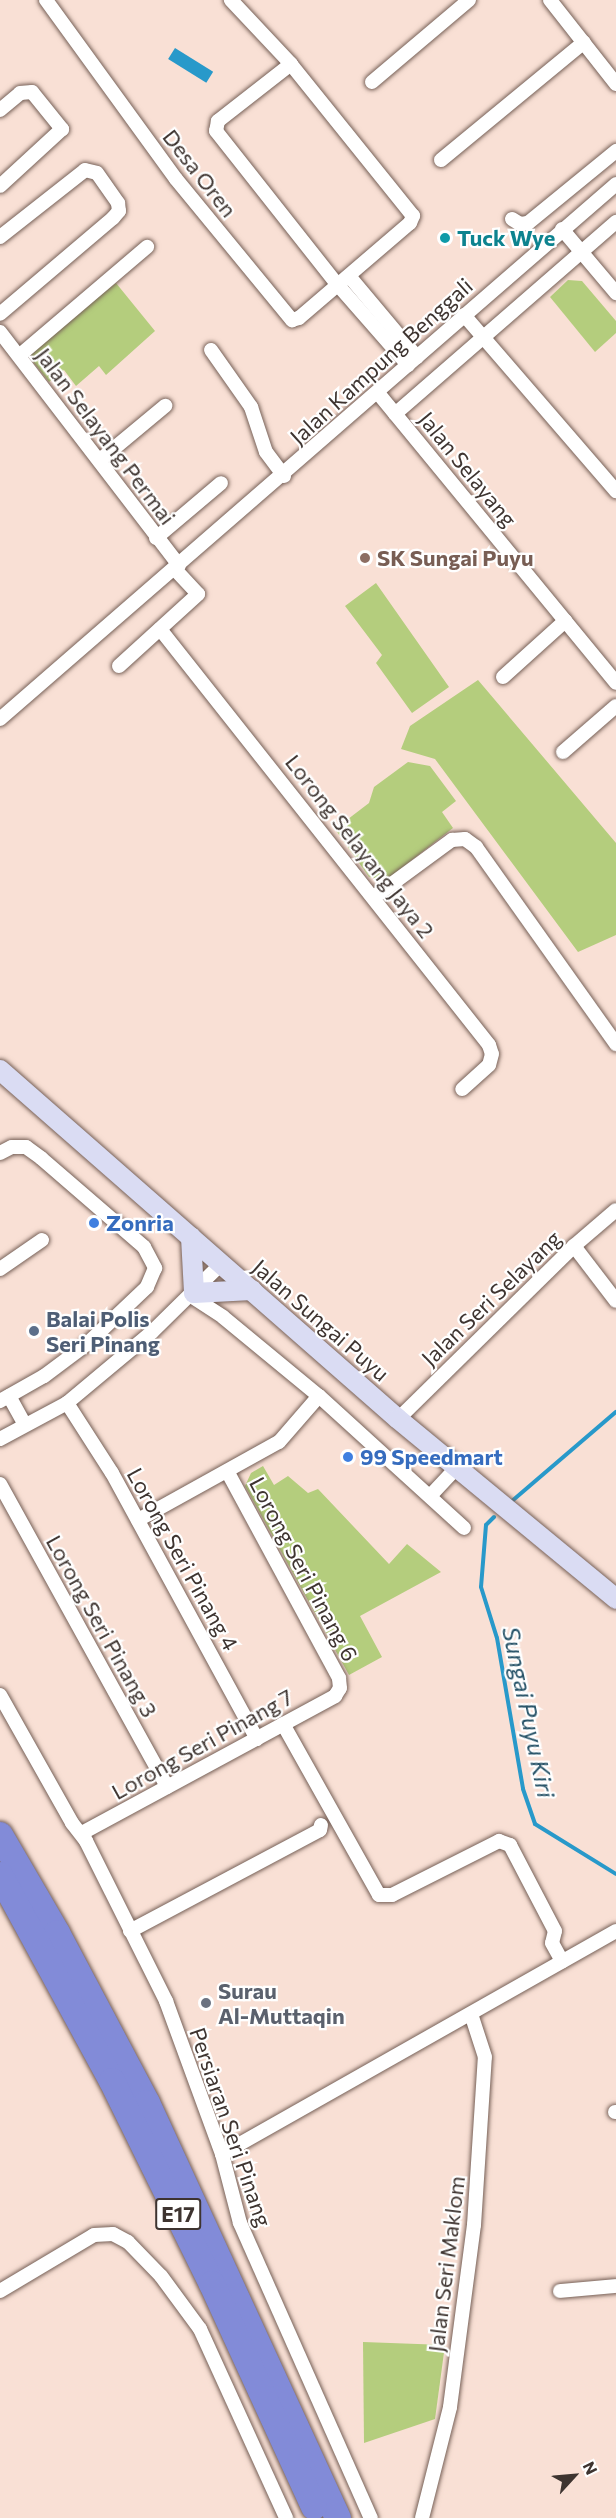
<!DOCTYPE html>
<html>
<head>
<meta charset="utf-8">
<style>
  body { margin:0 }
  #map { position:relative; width:616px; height:2518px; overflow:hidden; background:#f9e0d5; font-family:Commissioner,sans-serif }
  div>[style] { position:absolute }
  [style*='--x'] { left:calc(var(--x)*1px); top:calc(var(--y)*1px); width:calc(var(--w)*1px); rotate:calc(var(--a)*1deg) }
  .green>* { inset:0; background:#b4cd7d }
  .water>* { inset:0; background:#2899ca; transform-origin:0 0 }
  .stream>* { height:4px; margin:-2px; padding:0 2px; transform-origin:2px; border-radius:2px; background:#2899ca }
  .roads { filter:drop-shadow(0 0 2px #766057) drop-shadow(0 0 2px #766057) }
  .street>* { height:14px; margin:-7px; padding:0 7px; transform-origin:7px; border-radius:7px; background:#fff }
  .secondary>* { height:20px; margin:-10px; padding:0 10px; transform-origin:10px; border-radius:10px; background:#dadcf3 }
  .highway>* { height:26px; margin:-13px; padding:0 13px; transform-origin:13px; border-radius:13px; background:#828bd8 }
  .dots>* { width:16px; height:16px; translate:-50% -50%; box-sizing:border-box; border:3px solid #fff; border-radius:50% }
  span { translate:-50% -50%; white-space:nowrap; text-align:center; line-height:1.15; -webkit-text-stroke:4.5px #fff; paint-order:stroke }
  .shield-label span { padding:2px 4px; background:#fff; border:2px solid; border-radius:4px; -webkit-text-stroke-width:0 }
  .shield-label { font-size:21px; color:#3e3430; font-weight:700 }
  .street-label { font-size:22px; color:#3e3430 }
  .culture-label { font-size:22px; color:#0d838f; font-weight:700 }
  .left { translate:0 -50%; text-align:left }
  .education-label { font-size:22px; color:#785e54; font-weight:700 }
  .shop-label { font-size:22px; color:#366cbe; font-weight:700 }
  .service-label { font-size:22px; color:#4e5e75; font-weight:700 }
  .worship-label { font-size:22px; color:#5b616d; font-weight:700 }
  .water-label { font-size:24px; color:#255166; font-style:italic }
  .north { position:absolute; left:544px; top:2446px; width:60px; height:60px; -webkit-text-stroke:4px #fff; paint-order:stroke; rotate:64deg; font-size:16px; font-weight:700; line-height:24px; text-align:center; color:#3e3430 }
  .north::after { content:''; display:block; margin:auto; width:21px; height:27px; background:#3e3430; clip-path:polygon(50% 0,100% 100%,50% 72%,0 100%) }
</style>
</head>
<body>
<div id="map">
  <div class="green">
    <i style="clip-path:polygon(568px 280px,582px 281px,616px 321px,616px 333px,595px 352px,550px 297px)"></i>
    <i style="clip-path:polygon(116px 283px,155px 331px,106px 375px,99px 366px,76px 386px,64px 370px,49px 382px,30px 358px,33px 348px)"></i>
    <i style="clip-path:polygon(376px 583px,449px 687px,412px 713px,376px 663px,382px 655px,345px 606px)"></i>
    <i style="clip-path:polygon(478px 680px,616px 843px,616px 935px,578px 952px,435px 759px,401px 749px,410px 726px)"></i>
    <i style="clip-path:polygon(408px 762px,430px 766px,456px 801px,442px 812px,453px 828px,386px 880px,369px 877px,335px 829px,369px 803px,374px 787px)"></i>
    <i style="clip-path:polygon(263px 1466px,274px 1485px,288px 1476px,308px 1493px,318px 1489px,389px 1564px,407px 1544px,441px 1572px,360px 1616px,382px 1657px,349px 1675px,245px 1486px,251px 1473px)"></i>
    <i style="clip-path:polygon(363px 2342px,445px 2345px,435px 2419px,364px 2443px)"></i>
  </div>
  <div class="water">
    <i style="left:175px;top:48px;width:45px;height:13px;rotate:32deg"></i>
  </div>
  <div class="stream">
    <i style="--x:512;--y:1501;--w:137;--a:-40.6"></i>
    <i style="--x:494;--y:1517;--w:11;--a:135"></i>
    <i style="--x:486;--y:1525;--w:62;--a:94.6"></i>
    <i style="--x:481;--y:1587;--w:53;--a:72.6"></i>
    <i style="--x:497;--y:1638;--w:153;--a:80.2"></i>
    <i style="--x:523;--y:1789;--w:37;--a:71"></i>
    <i style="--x:535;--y:1824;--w:95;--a:31.7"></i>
  </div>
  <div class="roads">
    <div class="street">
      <i style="--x:46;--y:0;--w:221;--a:54"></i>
      <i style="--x:176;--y:179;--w:183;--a:50.6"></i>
      <i style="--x:292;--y:320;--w:7;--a:-16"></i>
      <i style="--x:299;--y:318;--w:146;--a:-40.6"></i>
      <i style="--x:410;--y:223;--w:8;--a:-67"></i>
      <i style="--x:413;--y:216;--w:195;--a:-128.8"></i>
      <i style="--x:291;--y:64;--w:88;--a:-133.2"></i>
      <i style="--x:550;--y:0;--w:107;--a:51.8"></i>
      <i style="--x:291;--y:64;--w:93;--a:142"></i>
      <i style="--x:218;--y:121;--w:10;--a:101"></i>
      <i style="--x:216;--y:131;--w:195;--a:51.7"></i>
      <i style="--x:337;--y:284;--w:108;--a:48.8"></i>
      <i style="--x:372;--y:82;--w:127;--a:-40.2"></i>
      <i style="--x:0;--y:110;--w:26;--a:-40"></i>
      <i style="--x:20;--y:93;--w:12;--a:-5"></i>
      <i style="--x:32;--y:92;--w:48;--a:51"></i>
      <i style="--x:62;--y:129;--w:84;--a:137.4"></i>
      <i style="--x:441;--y:160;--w:185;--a:-39.5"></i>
      <i style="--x:512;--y:219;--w:9;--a:32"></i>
      <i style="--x:520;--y:224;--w:8;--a:-7"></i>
      <i style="--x:528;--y:223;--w:114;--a:-39.3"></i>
      <i style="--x:562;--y:229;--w:84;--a:49.8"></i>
      <i style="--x:0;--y:237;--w:108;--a:-38.2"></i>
      <i style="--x:85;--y:170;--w:12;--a:14"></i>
      <i style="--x:97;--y:173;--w:37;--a:55"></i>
      <i style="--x:118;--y:203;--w:8;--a:83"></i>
      <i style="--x:119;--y:211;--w:9;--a:131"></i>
      <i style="--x:113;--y:218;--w:148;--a:139.7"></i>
      <i style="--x:349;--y:276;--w:106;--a:50"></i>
      <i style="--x:464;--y:315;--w:233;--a:49.2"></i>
      <i style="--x:0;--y:332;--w:294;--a:52.5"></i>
      <i style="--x:211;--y:350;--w:70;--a:54.9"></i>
      <i style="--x:251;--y:407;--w:47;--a:71.6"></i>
      <i style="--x:266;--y:452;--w:30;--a:53"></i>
      <i style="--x:20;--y:355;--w:167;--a:-40.4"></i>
      <i style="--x:378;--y:393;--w:375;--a:50.6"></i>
      <i style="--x:395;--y:414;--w:293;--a:-41"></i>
      <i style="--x:100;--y:460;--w:85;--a:-39.7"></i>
      <i style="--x:156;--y:538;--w:85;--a:-40.2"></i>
      <i style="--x:160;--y:629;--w:530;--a:51.66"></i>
      <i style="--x:489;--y:1045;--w:9;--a:72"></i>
      <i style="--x:492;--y:1054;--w:11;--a:105"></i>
      <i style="--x:489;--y:1065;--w:36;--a:138"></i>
      <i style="--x:119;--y:666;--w:107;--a:-42.3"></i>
      <i style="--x:198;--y:594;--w:34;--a:-133"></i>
      <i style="--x:503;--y:677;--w:84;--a:-42.1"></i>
      <i style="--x:0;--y:719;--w:816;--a:-40.97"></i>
      <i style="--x:563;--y:752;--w:70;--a:-41"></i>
      <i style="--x:374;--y:897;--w:97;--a:-36.2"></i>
      <i style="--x:452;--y:840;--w:13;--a:-4"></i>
      <i style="--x:465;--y:839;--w:14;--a:36"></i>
      <i style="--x:476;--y:847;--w:242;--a:54.6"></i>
      <i style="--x:0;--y:1153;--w:13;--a:-27"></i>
      <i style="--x:12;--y:1147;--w:14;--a:0"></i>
      <i style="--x:26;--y:1147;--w:19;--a:36"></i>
      <i style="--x:41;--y:1158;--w:136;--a:40.8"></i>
      <i style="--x:144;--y:1247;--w:24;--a:62"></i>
      <i style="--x:155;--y:1268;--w:21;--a:113"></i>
      <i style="--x:147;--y:1287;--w:83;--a:136.5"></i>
      <i style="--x:87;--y:1344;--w:54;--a:143.3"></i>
      <i style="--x:44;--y:1376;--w:51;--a:150.4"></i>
      <i style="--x:574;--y:1246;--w:69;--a:52.6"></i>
      <i style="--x:0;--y:1269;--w:51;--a:-34.6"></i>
      <i style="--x:191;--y:1296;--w:38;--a:33"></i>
      <i style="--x:223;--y:1317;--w:124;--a:39.5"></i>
      <i style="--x:319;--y:1396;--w:196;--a:42.3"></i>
      <i style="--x:9;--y:1396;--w:33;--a:61"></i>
      <i style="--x:67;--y:1403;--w:83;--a:57.3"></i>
      <i style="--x:112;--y:1473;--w:303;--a:61.4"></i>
      <i style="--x:398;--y:1419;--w:247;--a:-44.5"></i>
      <i style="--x:574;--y:1246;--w:55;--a:-40.6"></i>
      <i style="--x:0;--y:1439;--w:76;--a:-28.2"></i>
      <i style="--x:67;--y:1403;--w:111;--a:-39.9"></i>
      <i style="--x:152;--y:1332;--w:97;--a:-44.6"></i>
      <i style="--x:0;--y:1484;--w:346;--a:61.1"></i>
      <i style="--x:431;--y:1495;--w:37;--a:-47"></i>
      <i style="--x:138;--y:1520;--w:161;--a:-29"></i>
      <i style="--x:279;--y:1442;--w:61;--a:-49"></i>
      <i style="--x:0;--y:1695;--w:147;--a:60.6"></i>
      <i style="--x:72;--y:1823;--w:23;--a:52"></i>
      <i style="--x:86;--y:1841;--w:179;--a:63.4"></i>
      <i style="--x:166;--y:2001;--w:163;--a:69.9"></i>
      <i style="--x:222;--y:2154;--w:71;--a:75.4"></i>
      <i style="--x:240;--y:2223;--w:323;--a:66.1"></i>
      <i style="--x:283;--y:1724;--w:196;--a:60.7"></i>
      <i style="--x:379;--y:1895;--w:13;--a:0"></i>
      <i style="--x:392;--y:1895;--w:120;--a:-26.8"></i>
      <i style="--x:499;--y:1841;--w:12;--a:20"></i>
      <i style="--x:510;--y:1845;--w:97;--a:62.4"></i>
      <i style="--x:555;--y:1931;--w:12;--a:104"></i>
      <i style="--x:552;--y:1943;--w:21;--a:61"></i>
      <i style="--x:82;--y:1833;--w:288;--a:-28.4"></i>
      <i style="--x:335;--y:1696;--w:9;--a:-58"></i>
      <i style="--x:340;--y:1688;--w:10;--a:-96"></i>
      <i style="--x:339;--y:1678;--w:235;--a:-118.4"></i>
      <i style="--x:130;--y:1931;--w:215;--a:-28"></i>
      <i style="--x:320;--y:1830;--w:5;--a:-79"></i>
      <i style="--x:615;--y:2112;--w:1;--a:0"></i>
      <i style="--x:222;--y:2154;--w:453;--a:-29.5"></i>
      <i style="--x:0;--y:2291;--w:109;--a:-30.8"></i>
      <i style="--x:94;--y:2235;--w:19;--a:-3"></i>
      <i style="--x:113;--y:2234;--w:17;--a:28"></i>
      <i style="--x:128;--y:2242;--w:47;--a:45.9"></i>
      <i style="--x:161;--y:2276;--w:66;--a:53.7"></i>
      <i style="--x:200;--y:2329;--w:208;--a:65.5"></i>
      <i style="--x:560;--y:2291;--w:56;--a:-5.1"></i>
      <i style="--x:422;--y:2518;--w:114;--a:-75.8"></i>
      <i style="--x:450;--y:2407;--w:184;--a:-82.5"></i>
      <i style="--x:474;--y:2225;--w:168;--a:-86.3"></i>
      <i style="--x:485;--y:2057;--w:45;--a:-108"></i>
    </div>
    <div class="secondary">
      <i style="--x:0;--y:1070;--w:529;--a:41.25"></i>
      <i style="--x:398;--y:1419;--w:283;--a:39.5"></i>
      <i style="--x:191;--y:1237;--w:56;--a:86.9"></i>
      <i style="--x:194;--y:1293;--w:58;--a:-3"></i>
    </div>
    <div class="highway">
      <i style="--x:0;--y:1835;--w:113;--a:59.8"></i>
      <i style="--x:57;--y:1933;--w:192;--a:62.1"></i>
      <i style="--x:147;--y:2103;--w:457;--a:65.3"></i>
      <i style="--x:0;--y:1875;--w:234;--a:61.5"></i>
      <i style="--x:112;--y:2081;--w:226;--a:63.8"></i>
      <i style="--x:212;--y:2284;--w:245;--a:65.4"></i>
    </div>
  </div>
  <div class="dots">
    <i style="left:445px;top:238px;background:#0f9aa8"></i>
    <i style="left:365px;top:558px;background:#8d6e63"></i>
    <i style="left:94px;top:1223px;background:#3f7fe0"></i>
    <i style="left:34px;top:1331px;background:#5c6f8a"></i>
    <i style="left:348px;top:1457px;background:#3f7fe0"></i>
    <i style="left:206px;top:2003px;background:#6b7280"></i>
  </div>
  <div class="shield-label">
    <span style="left:178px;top:2214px">E17</span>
  </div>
  <div class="street-label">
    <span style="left:200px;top:173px;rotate:52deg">Desa Oren</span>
    <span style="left:381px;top:361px;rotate:-42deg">Jalan Kampung Benggali</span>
    <span style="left:106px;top:436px;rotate:53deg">Jalan Selayang Permai</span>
    <span style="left:468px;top:469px;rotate:51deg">Jalan Selayang</span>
    <span style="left:360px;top:846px;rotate:52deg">Lorong Selayang Jaya 2</span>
    <span style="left:491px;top:1298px;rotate:-44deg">Jalan Seri Selayang</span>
    <span style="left:321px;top:1320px;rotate:41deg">Jalan Sungai Puyu</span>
    <span style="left:183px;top:1559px;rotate:61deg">Lorong Seri Pinang 4</span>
    <span style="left:304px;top:1569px;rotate:62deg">Lorong Seri Pinang 6</span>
    <span style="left:102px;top:1626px;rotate:61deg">Lorong Seri Pinang 3</span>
    <span style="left:202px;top:1744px;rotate:-29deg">Lorong Seri Pinang 7</span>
    <span style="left:231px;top:2127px;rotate:71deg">Persiaran Seri Pinang</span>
    <span style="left:446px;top:2264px;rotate:-83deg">Jalan Seri Maklom</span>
  </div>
  <div class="culture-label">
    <span class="left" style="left:457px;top:238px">Tuck Wye</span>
  </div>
  <div class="education-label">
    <span class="left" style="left:377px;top:558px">SK Sungai Puyu</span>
  </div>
  <div class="shop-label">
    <span class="left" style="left:106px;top:1223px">Zonria</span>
    <span class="left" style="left:360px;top:1457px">99 Speedmart</span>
  </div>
  <div class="service-label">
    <span class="left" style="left:46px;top:1331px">Balai Polis<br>Seri Pinang</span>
  </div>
  <div class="worship-label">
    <span class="left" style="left:218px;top:2003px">Surau<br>Al-Muttaqin</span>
  </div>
  <div class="water-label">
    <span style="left:529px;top:1712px;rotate:78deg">Sungai Puyu Kiri</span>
  </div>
  <div class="north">N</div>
</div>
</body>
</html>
